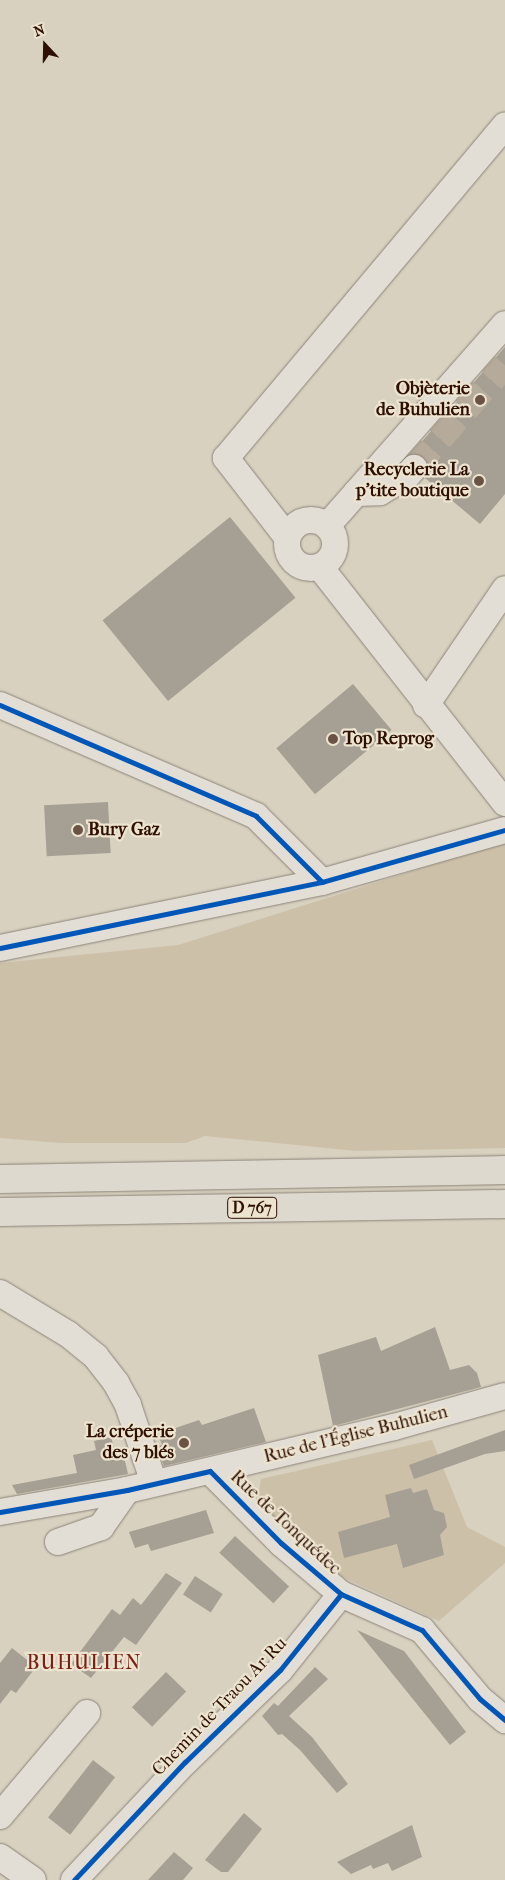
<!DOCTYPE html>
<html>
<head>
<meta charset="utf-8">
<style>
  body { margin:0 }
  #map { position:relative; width:505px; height:1880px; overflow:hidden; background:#d8d1c0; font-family:"IM FELL French Canon",serif }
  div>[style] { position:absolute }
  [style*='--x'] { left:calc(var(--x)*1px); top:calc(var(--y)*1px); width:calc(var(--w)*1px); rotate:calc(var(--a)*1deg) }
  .green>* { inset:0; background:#cdc0a9 }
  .building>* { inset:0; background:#a69f93; transform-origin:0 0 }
  .minor-tunnel>* { height:26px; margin-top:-13px; transform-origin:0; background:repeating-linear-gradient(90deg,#b6aa9a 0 26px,transparent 0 39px) }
  .roads { filter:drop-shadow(0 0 1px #8c8378) drop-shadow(0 0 1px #8c8378) }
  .minor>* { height:26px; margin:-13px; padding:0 13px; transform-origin:13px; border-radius:13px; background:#e2ded5 }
  .minor>.ring { margin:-13px; padding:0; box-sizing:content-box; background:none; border:26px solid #e2ded5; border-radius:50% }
  .highway>* { height:28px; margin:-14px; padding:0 14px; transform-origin:14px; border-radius:14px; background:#ddd9ce }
  .cycleway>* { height:5px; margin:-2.5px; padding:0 2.5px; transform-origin:2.5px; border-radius:2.5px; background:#0057b8 }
  .dots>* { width:14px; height:14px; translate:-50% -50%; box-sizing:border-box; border:2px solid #ede4d0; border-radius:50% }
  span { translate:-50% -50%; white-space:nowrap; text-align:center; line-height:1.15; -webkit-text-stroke:4.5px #ede4d0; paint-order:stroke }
  .shield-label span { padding:1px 4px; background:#ede4d0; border:1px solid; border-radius:4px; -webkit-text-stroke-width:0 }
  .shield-label { font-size:16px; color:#2e0f02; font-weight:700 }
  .poi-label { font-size:18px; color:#2e0f02; font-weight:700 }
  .right { translate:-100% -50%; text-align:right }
  .left { translate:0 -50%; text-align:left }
  .street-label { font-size:18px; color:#2e0f02 }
  .quarter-label { font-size:20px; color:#7a1f14; letter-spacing:1px }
  .north { position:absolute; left:20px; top:20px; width:50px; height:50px; -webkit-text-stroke:4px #ede4d0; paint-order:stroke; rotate:339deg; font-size:14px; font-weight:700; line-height:20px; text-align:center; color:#2e0f02 }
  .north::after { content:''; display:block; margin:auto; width:18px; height:22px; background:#2e0f02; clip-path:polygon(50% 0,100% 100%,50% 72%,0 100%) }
</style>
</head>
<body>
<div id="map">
  <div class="green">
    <i style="clip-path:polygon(505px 842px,505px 1148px,356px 1151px,205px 1136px,186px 1143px,60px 1143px,0 1138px,0 963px,178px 945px)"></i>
    <i style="clip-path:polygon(432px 1440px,467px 1527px,505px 1547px,505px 1563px,439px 1621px,342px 1577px,257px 1503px,261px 1479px)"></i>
  </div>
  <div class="building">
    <i style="clip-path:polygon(505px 347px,505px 494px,480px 524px,425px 478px,429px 470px,424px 457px,411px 454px)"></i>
    <i style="left:230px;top:517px;width:104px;height:164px;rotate:51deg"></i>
    <i style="left:353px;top:684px;width:60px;height:100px;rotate:50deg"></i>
    <i style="left:108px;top:802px;width:51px;height:64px;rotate:87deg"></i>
    <i style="clip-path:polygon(435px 1327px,450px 1370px,469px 1365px,477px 1373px,481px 1387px,333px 1426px,318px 1355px,376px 1337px,381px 1351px)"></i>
    <i style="clip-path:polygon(254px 1408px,266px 1442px,164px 1466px,157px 1446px,162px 1445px,158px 1434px,199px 1420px,202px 1425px)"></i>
    <i style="clip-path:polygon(505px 1430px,505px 1451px,485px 1454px,414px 1479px,409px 1465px)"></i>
    <i style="clip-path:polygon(111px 1437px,117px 1459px,124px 1457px,128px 1474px,17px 1494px,12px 1485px,77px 1473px,73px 1455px,96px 1450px,94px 1441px)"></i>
    <i style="clip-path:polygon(411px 1488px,413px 1493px,427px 1489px,434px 1510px,444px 1513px,447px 1527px,440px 1535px,444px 1555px,403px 1568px,397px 1544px,344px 1558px,338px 1532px,390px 1517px,385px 1495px)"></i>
    <i style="clip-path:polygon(206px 1510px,214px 1533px,151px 1551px,148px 1544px,135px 1548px,129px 1532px)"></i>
    <i style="left:235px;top:1536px;width:74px;height:23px;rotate:43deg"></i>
    <i style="clip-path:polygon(166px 1573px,182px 1583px,136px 1645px,124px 1637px,91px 1678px,71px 1664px,112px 1609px,120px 1615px,133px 1598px,141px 1605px)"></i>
    <i style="left:195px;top:1576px;width:33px;height:22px;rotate:33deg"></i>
    <i style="clip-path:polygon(357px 1630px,404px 1651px,466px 1732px,450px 1745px)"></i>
    <i style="clip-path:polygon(12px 1648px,36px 1667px,16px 1693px,11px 1690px,0 1704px,0 1663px)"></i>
    <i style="clip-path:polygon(315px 1667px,328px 1679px,289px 1716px,312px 1737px,348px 1784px,337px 1793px,300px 1750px,282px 1734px,278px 1735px,262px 1716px,274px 1703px,278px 1706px)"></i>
    <i style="left:166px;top:1672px;width:28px;height:49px;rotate:44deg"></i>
    <i style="left:93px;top:1760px;width:28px;height:73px;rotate:38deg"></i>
    <i style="clip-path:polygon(244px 1813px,262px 1829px,228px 1872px,221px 1872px,205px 1860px)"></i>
    <i style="clip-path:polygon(412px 1825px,422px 1857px,392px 1871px,388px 1863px,373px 1869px,371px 1865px,351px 1874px,337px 1862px)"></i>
    <i style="clip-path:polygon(174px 1852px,193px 1868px,183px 1880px,148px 1880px)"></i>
  </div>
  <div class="minor-tunnel">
    <i style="--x:414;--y:468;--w:137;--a:-48.5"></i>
  </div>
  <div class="roads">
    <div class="minor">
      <i style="--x:356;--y:493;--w:24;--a:-2"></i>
      <i style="--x:380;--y:492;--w:31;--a:-31"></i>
      <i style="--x:407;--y:476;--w:11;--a:-49"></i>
      <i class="ring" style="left:287px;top:520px;width:22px;height:22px"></i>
      <i style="--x:327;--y:526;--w:269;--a:-48.6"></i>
      <i style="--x:287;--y:537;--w:100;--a:-127.7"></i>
      <i style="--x:226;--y:458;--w:434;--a:-50"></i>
      <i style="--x:320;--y:567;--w:300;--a:51.9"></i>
      <i style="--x:0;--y:705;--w:279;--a:23.4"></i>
      <i style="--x:256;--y:816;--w:93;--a:45"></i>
      <i style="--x:426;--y:705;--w:140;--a:-55.7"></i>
      <i style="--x:0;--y:948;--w:329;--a:-11.6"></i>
      <i style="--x:322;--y:882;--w:190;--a:-15.9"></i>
      <i style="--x:0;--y:1293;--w:79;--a:31.1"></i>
      <i style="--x:68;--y:1334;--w:36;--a:39"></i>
      <i style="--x:96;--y:1357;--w:33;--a:52"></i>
      <i style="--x:116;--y:1383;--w:25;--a:61"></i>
      <i style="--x:128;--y:1405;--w:82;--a:71.6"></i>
      <i style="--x:210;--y:1471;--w:101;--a:45.4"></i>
      <i style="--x:281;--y:1543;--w:79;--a:40.4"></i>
      <i style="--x:341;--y:1594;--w:89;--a:24"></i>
      <i style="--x:422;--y:1630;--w:90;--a:50"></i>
      <i style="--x:480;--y:1699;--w:33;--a:40"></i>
      <i style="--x:0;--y:1512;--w:129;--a:-9.8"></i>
      <i style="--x:127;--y:1490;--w:274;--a:-13.3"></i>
      <i style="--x:394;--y:1427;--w:115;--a:-15.6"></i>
      <i style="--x:58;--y:1542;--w:46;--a:-19.2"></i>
      <i style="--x:101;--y:1527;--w:45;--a:-54.9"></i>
      <i style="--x:0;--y:1816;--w:135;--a:-49.8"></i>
      <i style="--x:0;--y:1857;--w:40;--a:34.9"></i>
      <i style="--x:74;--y:1880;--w:162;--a:-46.8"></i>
      <i style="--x:185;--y:1762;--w:132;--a:-44.1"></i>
      <i style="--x:280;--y:1670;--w:97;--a:-51.2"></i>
    </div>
    <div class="highway">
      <i style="--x:0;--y:1179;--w:505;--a:-1.02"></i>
      <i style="--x:0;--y:1212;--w:505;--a:-0.91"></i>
    </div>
  </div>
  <div class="cycleway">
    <i style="--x:0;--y:705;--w:279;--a:23.4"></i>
    <i style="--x:256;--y:816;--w:93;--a:45"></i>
    <i style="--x:0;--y:948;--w:329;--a:-11.6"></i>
    <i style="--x:322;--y:882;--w:190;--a:-15.9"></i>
    <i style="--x:0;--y:1512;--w:129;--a:-9.8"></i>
    <i style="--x:127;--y:1490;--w:85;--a:-12.9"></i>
    <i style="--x:210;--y:1471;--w:101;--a:45.4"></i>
    <i style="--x:281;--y:1543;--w:79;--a:40.4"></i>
    <i style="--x:341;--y:1594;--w:89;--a:24"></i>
    <i style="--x:422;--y:1630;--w:90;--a:50"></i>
    <i style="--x:480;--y:1699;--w:33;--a:40"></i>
    <i style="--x:74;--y:1880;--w:162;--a:-46.8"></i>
    <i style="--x:185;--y:1762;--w:132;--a:-44.1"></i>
    <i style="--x:280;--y:1670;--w:97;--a:-51.2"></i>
  </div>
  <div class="dots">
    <i style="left:480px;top:400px;background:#6a5344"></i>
    <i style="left:479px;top:481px;background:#6a5344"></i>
    <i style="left:333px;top:739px;background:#6a5344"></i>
    <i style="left:78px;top:830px;background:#6a5344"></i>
    <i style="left:184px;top:1443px;background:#6a5344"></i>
  </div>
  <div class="shield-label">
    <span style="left:252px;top:1208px">D 767</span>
  </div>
  <div class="poi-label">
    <span class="right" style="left:470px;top:400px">Objèterie<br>de Buhulien</span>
    <span class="right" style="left:469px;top:481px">Recyclerie La<br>p'tite boutique</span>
    <span class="left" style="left:343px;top:739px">Top Reprog</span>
    <span class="left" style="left:88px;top:830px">Bury Gaz</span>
    <span class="right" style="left:174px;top:1443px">La créperie<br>des 7 blés</span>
  </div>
  <div class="street-label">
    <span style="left:356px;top:1435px;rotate:-14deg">Rue de l'Église Buhulien</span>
    <span style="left:285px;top:1523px;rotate:43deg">Rue de Tonquédec</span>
    <span style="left:220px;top:1707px;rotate:-46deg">Chemin de Traou Ar Ru</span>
  </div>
  <div class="quarter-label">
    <span style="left:84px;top:1662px">BUHULIEN</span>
  </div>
  <div class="north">N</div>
</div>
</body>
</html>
